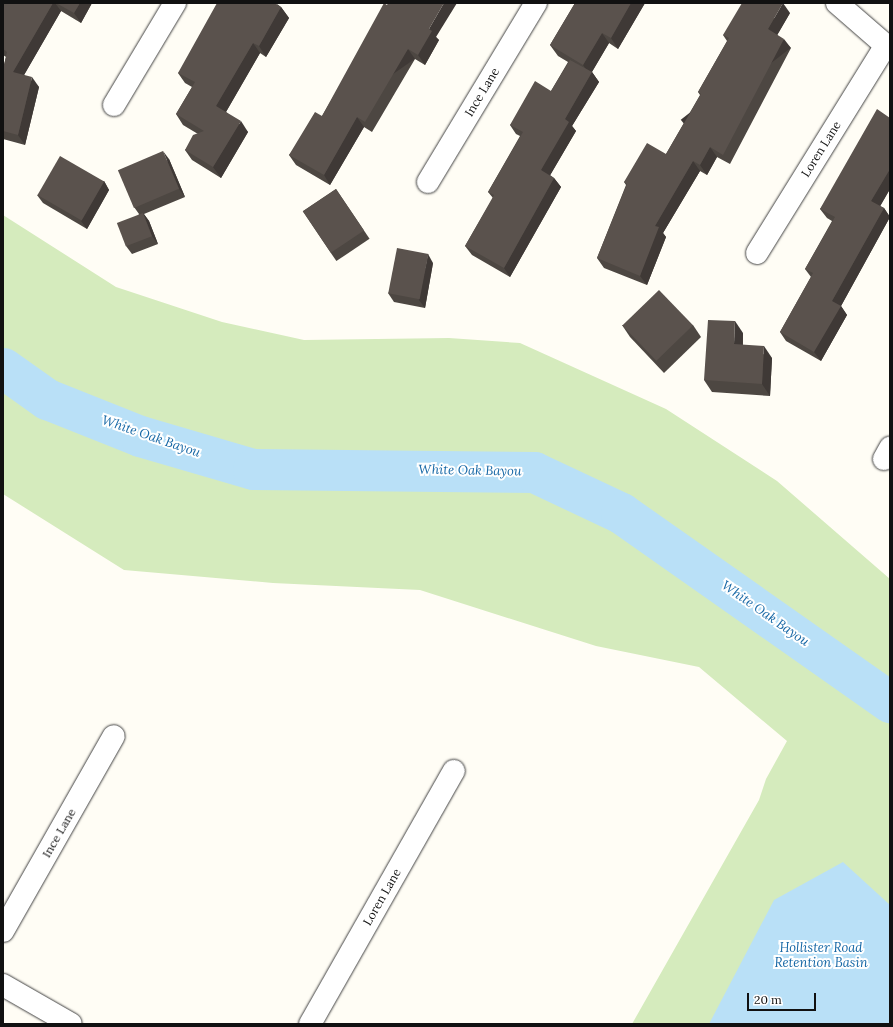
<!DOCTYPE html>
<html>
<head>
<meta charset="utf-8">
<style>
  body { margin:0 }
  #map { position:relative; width:893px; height:1027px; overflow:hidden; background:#fffdf5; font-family:Lora,serif }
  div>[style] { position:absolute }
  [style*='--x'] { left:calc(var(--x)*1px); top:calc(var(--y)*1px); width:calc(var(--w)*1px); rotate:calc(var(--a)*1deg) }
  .green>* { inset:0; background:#d5ebbd }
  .water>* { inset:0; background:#b9e0f7 }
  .river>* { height:41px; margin:-20.5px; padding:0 20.5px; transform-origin:20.5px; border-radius:20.5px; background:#b9e0f7 }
  .roads { filter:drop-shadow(0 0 1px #444) drop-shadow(0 0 1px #444) }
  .minor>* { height:22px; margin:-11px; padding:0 11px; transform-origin:11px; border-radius:11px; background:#fff }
  .tertiary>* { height:22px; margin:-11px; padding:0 11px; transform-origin:11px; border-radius:11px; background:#fff }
  .wall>* { inset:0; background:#4d4742; transform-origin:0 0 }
  .shaded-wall>* { inset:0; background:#3f3936; transform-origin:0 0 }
  .building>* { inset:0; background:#5a524d; transform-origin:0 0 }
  span { translate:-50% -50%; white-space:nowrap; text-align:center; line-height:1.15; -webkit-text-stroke:4px #fff; paint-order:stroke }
  .street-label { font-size:12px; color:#111 }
  .water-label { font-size:13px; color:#1768a6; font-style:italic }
  .frame { position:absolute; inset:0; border:4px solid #111; pointer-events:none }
  .scale { position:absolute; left:747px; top:993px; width:69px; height:18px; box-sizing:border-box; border:2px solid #111; border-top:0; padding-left:5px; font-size:12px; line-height:14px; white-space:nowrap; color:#111; -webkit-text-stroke:3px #fff; paint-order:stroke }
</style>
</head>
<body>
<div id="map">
  <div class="green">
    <i style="clip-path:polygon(3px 215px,116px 287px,222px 322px,304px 340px,449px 338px,520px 343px,666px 409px,777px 481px,890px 579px,890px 1024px,632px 1024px,759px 800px,766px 779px,787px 741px,699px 667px,596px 646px,420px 590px,273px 583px,124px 570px,3px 494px)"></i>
  </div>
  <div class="water">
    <i style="clip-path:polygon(843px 862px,890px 905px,890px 1024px,709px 1024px,774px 900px)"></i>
  </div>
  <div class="river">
    <i style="--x:3;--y:368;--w:54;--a:35.2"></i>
    <i style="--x:47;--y:399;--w:100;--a:21.7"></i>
    <i style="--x:140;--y:436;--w:118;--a:16.3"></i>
    <i style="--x:253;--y:469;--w:281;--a:0.6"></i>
    <i style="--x:534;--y:472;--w:96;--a:25.2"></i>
    <i style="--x:621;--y:513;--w:329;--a:35.1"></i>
  </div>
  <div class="roads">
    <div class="minor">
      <i style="--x:837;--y:3;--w:70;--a:41"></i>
      <i style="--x:114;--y:105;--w:119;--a:-59.1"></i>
      <i style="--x:428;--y:182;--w:209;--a:-58.9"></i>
      <i style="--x:757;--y:253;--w:245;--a:-58.2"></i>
      <i style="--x:3;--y:931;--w:224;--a:-60.4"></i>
      <i style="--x:3;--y:985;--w:78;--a:29.8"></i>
      <i style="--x:310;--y:1024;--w:291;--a:-60.4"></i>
    </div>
    <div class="tertiary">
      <i style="--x:884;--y:459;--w:13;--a:-61"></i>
    </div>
  </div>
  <div class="wall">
    <i style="clip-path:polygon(5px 3px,92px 3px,81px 23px,61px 11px,24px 75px,39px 87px,25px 145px,3px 139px,3px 69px,6px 57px,3px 55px,3px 6px)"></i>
    <i style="clip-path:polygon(575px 3px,645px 3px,618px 49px,609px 43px,592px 72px,599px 82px,572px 126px,576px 131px,550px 175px,554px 178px,561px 187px,510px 277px,472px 255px,465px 246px,493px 198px,488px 192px,520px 136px,516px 134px,510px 125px,551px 91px,568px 62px,558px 56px,550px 45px)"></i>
    <i style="clip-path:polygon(277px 4px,281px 7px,289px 18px,266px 57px,260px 53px,226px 112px,248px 132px,221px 178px,192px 160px,185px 150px,198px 134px,183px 125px,176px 114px,192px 87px,185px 83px,178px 73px)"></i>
    <i style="clip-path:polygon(387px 5px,436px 37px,439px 40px,425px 65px,415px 59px,372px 132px,364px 127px,330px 185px,296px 165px,289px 155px,322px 116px)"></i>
    <i style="clip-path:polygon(790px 13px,777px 35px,791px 48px,730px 164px,717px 157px,707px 175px,700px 171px,663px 233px,666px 237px,647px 285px,604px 268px,597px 258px,626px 185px,624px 182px,666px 154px,700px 95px,698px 92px,727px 41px,723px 35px)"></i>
    <i style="clip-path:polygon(890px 118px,890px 189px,880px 206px,884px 208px,890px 217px,841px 306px,847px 315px,821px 361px,786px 341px,780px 332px,811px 277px,805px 269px,832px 221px,827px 218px,820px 209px)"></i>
    <i style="clip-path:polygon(169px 159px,185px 197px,144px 214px,149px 221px,158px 244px,132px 254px,126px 246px,139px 214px,134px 207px)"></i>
    <i style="clip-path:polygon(104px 181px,109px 190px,87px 229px,43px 203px,37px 195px)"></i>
    <i style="left:336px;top:189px;width:60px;height:40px;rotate:56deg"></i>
    <i style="clip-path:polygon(433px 263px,425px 308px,394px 302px,388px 293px)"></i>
    <i style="clip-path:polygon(622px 325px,693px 325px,701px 337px,664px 373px,630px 337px)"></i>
    <i style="clip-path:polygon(743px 333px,743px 345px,772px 358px,770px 396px,712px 392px,704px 380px)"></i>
  </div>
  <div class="shaded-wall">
    <i style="clip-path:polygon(53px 3px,55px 3px,61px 11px,20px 82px,13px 72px)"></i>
    <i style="clip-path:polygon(80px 3px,92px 3px,81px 23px,74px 13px)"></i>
    <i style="clip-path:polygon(444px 3px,457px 3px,436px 37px,439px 40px,425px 65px,418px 55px,429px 29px)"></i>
    <i style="clip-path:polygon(631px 3px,645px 3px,618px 49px,611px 38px)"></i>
    <i style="clip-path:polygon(783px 3px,790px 13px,775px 39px,768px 29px)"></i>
    <i style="clip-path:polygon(281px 7px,289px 18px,266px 57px,259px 46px)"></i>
    <i style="clip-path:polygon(602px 33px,609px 43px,590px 75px,583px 65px)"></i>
    <i style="left:784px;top:39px;width:11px;height:131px;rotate:52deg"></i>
    <i style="clip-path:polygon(253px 43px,260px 53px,223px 117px,216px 106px)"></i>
    <i style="left:408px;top:49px;width:12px;height:85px;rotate:55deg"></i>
    <i style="clip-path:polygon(592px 72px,599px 82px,572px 126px,576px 131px,548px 179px,541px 170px,565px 119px)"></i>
    <i style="clip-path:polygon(32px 77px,39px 87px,25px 145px,18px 135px)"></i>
    <i style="clip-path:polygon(357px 117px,364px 127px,330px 185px,324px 175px)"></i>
    <i style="clip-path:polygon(241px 121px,248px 132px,221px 178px,213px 167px)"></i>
    <i style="clip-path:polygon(710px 147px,717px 157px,707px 175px,700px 165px)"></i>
    <i style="clip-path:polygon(163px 151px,169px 159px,185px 197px,179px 189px)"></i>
    <i style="clip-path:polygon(693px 161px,700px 171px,663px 233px,666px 237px,647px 285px,640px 276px,655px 226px)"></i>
    <i style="clip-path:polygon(890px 169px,890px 189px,878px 210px,871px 201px)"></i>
    <i style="clip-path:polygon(554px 178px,561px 187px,510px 277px,504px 268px)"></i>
    <i style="clip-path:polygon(104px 181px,109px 190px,87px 229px,81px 221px)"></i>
    <i style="clip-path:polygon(884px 208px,890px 217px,841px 306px,847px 315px,821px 361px,814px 352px,832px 301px)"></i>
    <i style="clip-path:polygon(143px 213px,149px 221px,158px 244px,152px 236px)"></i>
    <i style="clip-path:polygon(428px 254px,433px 263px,425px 308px,419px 300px)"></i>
    <i style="clip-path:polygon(735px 321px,743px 333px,742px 356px,734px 344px)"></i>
    <i style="clip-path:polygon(764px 346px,772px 358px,770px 396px,762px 384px)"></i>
  </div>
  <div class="building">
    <i style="clip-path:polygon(5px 3px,53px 3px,13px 72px,32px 77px,18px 135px,3px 131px,3px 69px,7px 52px,3px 49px,3px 6px)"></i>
    <i style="clip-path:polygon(56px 3px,80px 3px,74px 13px)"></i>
    <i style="clip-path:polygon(217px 3px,274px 3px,281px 7px,259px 46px,253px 43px,216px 106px,241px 121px,213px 167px,185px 150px,193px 135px,204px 131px,176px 114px,195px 82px,178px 73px)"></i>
    <i style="clip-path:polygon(384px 3px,387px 5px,388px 3px,444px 3px,429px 29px,432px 31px,418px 55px,408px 49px,365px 122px,357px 117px,324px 175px,289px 155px,315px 112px,322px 116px)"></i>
    <i style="clip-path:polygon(575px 3px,631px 3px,611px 38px,602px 33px,583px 65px,550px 45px)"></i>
    <i style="clip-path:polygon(742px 3px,783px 3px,768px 29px,784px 39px,723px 155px,710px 147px,700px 165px,693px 161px,655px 226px,659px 227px,640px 276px,597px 258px,627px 184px,624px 182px,647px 143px,666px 154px,701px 94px,698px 92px,729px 38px,723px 35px)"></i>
    <i style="clip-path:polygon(570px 60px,592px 72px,565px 119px,569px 122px,541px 170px,554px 178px,504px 268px,465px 246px,494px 195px,488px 192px,523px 132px,510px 125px,535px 81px,551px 91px)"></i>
    <i style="clip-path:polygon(877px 109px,890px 118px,890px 169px,871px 201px,884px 208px,832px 301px,841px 306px,814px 352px,780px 332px,813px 273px,805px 269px,835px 217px,820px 209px)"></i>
    <i style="left:163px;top:151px;width:41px;height:49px;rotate:67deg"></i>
    <i style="left:60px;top:156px;width:51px;height:45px;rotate:30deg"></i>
    <i style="left:336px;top:189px;width:50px;height:40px;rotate:56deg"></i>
    <i style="left:143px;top:213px;width:25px;height:28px;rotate:69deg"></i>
    <i style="left:397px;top:248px;width:32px;height:46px;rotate:11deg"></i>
    <i style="left:659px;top:290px;width:49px;height:51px;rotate:46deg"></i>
    <i style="clip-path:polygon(708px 320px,735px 321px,734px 344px,764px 346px,762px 384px,704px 380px)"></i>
  </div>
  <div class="street-label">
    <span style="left:482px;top:92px;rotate:-59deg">Ince Lane</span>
    <span style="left:821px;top:149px;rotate:-58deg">Loren Lane</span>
    <span style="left:59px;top:833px;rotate:-60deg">Ince Lane</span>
    <span style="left:382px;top:897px;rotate:-60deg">Loren Lane</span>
  </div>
  <div class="water-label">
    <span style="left:151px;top:437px;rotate:19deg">White Oak Bayou</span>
    <span style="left:470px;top:471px;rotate:1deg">White Oak Bayou</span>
    <span style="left:765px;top:614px;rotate:35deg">White Oak Bayou</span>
    <span style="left:821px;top:956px">Hollister Road<br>Retention Basin</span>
  </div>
  <div class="frame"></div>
  <div class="scale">20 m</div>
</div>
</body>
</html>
